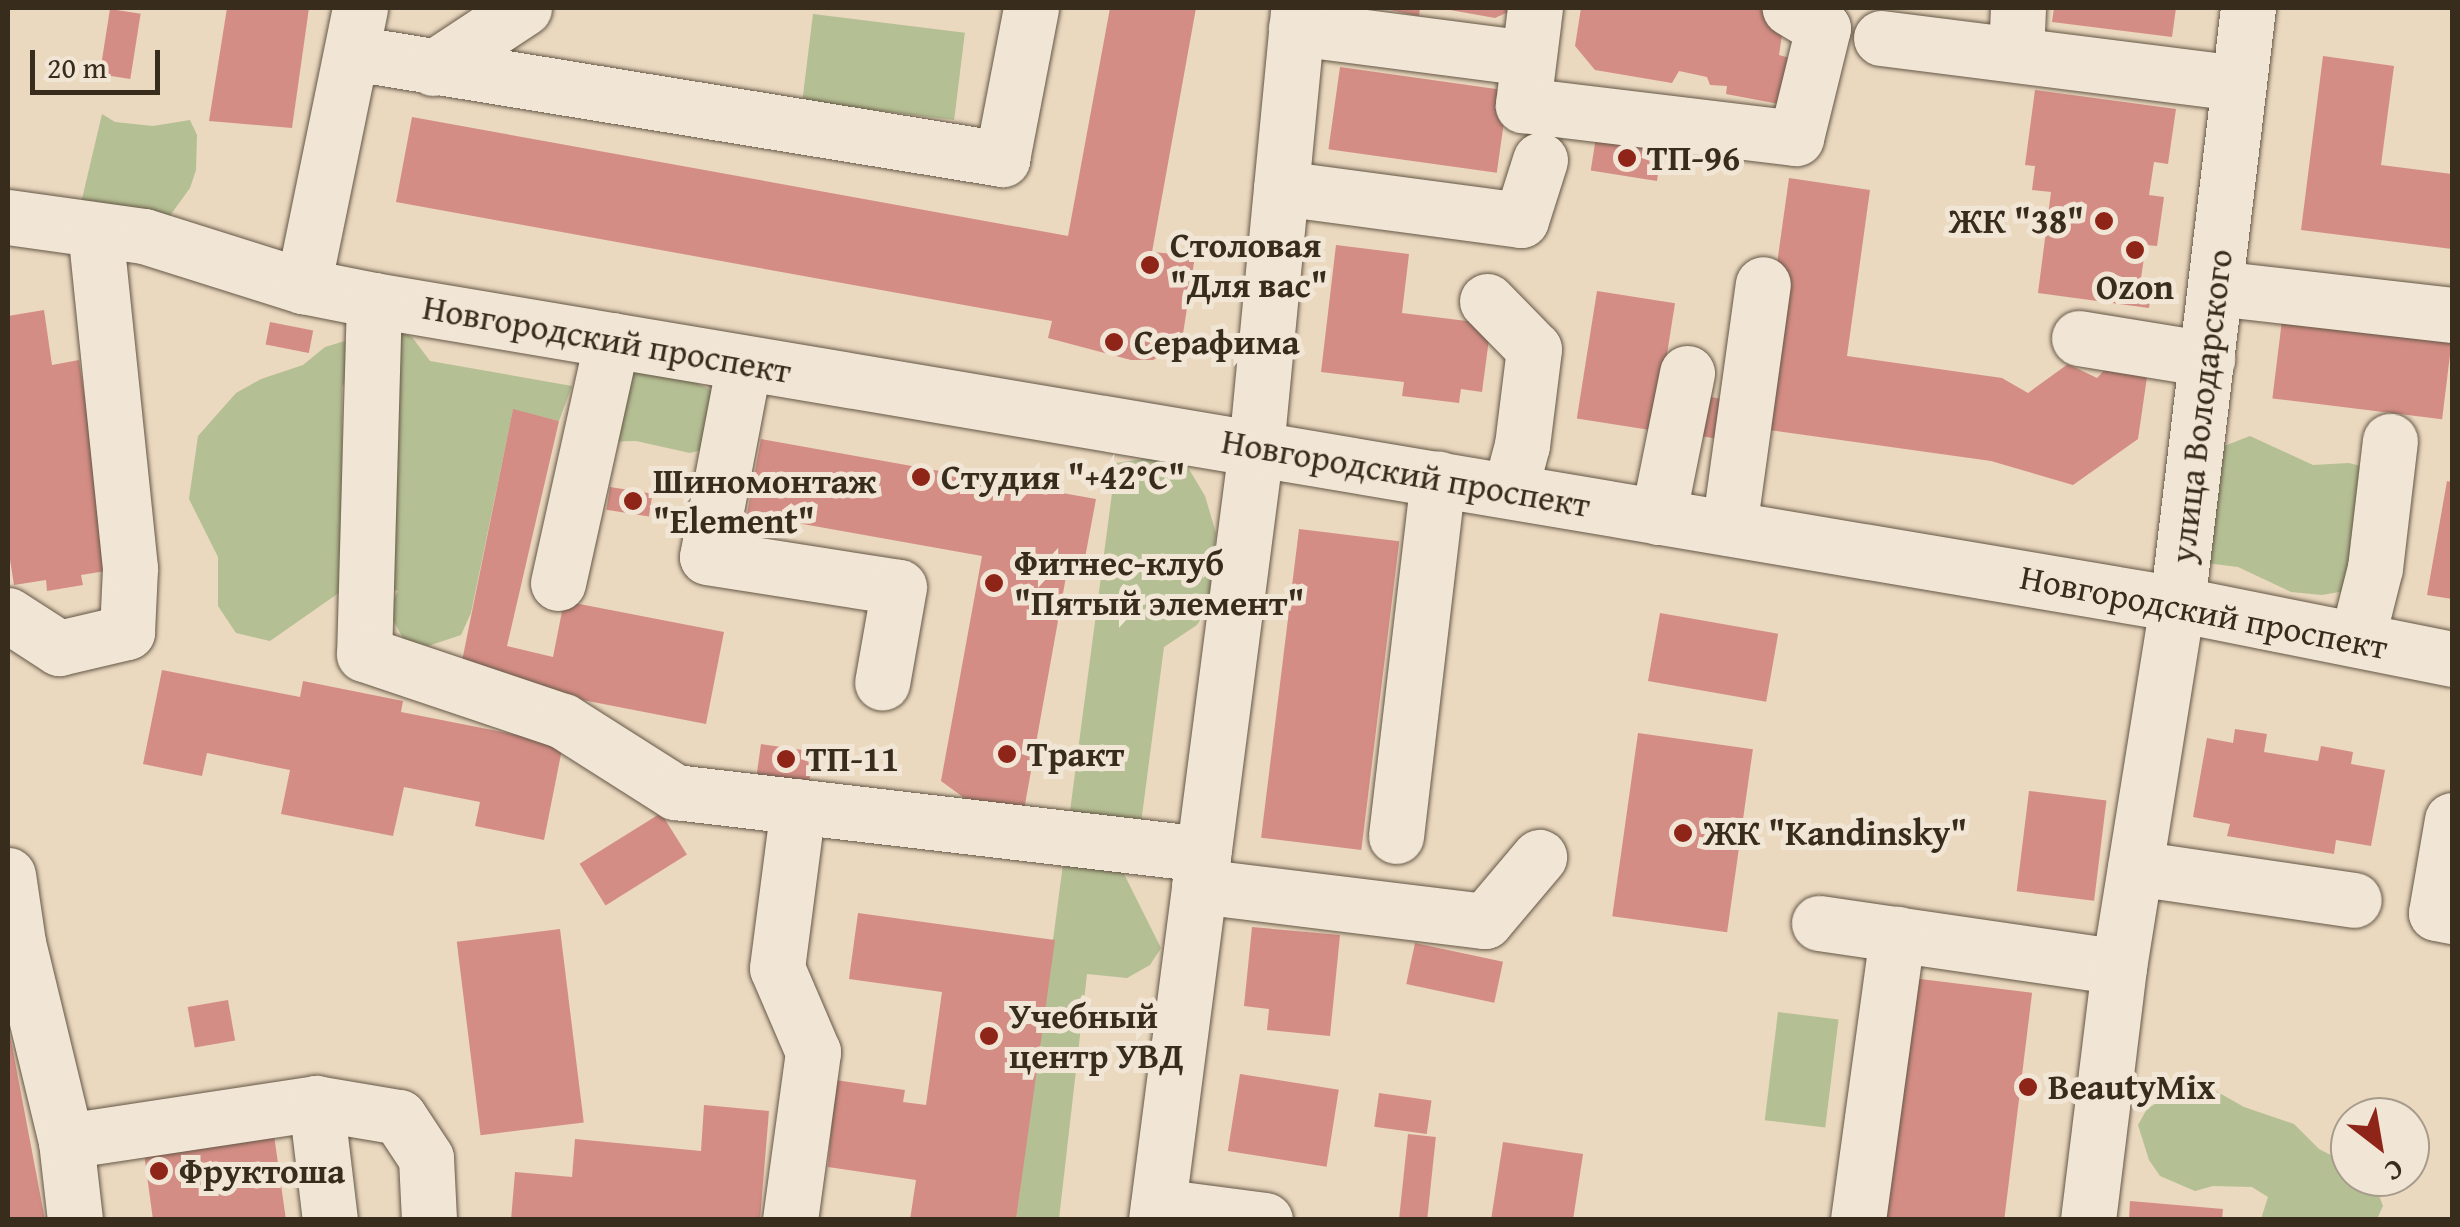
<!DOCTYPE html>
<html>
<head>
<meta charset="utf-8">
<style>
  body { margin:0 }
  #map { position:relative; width:2460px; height:1227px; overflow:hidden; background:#ead8bf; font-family:"Gentium Book Plus",serif }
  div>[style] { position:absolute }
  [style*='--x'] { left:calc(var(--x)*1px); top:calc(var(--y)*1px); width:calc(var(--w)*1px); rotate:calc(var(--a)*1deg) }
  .green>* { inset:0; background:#b5bf94; transform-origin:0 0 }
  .building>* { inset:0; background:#d48d85; transform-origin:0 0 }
  .roads { filter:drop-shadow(0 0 2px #645746) drop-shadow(0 0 2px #645746) }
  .minor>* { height:55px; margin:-27.5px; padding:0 27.5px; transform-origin:27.5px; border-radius:27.5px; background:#f1e6d5 }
  .dots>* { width:28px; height:28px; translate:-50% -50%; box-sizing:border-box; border:5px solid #f1e6d5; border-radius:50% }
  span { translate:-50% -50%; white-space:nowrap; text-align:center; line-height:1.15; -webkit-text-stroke:10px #f1e6d5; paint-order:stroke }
  .poi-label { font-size:35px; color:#382c1d; font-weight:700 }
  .left { translate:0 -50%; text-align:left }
  .right { translate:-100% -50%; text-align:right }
  .street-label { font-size:35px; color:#382c1d }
  .frame { position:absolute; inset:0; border:10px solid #382c1d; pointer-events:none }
  .north { position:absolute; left:2330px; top:1097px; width:100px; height:100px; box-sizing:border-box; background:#f1e6d5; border:2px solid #a79c8b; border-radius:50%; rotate:149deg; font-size:28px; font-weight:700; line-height:40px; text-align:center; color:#382c1d }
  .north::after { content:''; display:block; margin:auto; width:35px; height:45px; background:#8f2418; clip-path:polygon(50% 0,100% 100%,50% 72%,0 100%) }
  .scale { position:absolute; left:30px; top:50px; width:130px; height:45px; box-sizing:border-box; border:5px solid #382c1d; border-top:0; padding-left:12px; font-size:30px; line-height:35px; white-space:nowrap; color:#382c1d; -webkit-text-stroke:8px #f1e6d5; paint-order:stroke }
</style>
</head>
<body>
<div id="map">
  <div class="green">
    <i style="left:813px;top:14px;width:153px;height:88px;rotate:7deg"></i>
    <i style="clip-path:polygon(102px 114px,115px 122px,153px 126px,190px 120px,197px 135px,196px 170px,190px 188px,169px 217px,73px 237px)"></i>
    <i style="clip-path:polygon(398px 332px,412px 337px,430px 361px,572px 386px,559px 421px,513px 410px,471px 613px,461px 635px,428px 646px,404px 640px,388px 611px,398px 591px,384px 586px,387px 396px,401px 384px,392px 370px,349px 373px,342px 387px,343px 590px,270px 641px,236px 633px,218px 606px,218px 557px,189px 499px,198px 436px,236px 393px,261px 379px,303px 365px,325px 347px,368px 334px)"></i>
    <i style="clip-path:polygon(594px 360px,682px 376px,717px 393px,706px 449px,690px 453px,636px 441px,601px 442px)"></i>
    <i style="clip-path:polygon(2250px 436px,2313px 465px,2349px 463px,2364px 467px,2356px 589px,2322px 595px,2291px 592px,2238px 567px,2198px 562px,2219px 448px)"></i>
    <i style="clip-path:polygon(1156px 457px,1183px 459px,1205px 496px,1216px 533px,1208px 607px,1197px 625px,1164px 647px,1140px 831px,1124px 874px,1161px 948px,1150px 965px,1127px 978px,1087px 974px,1059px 1219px,1016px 1220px,1116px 463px)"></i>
    <i style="left:1778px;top:1012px;width:61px;height:109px;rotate:7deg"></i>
    <i style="clip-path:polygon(2214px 1090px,2244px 1107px,2294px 1124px,2319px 1149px,2350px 1165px,2350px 1177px,2372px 1177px,2383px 1206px,2377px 1219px,2261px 1219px,2268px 1197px,2252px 1187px,2213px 1186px,2195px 1191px,2160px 1176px,2149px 1160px,2138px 1125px,2147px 1109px,2163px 1099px)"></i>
  </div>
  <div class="building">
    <i style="clip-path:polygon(227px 8px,309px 8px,292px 128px,209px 121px)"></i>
    <i style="clip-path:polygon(1110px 8px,1196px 8px,1152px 252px,1195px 256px,1183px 334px,1172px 350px,1153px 360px,1131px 360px,1048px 338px,1052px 321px,396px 202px,412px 117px,1068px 236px)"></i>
    <i style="clip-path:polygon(1385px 8px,1420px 8px,1419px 16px,1385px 9px)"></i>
    <i style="clip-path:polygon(1439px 8px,1517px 8px,1495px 18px)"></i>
    <i style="clip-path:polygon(1581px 8px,1786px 8px,1779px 55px,1793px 59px,1784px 105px,1726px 94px,1727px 86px,1710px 85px,1707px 77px,1679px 71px,1672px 83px,1595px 70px,1575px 46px)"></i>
    <i style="clip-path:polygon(2054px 8px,2176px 8px,2172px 37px,2052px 22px)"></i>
    <i style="left:110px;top:9px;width:31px;height:66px;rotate:9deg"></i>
    <i style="clip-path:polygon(2323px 56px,2394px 66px,2381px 165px,2452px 174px,2452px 249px,2301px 230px)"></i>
    <i style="left:1340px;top:67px;width:170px;height:83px;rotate:8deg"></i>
    <i style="clip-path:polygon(2035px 90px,2176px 109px,2168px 164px,2154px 162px,2149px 195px,2164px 197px,2157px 246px,2146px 245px,2141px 278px,2153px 280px,2149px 308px,2038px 293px,2051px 192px,2032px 190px,2035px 166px,2025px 165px)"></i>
    <i style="left:1597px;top:131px;width:67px;height:40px;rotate:9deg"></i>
    <i style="clip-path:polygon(1789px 178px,1870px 190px,1847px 356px,2002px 378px,2028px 393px,2068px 364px,2097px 378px,2110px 364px,2147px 377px,2138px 439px,2073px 485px,1991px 461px,1754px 428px)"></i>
    <i style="clip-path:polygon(1336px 245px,1409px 254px,1402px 313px,1491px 324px,1482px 392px,1461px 389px,1459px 403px,1402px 396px,1404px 382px,1321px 372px)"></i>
    <i style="left:1597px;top:291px;width:79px;height:129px;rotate:9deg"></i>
    <i style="clip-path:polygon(44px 310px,52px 365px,79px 360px,112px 570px,81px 575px,83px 585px,47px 591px,46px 580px,14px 585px,8px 547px,8px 316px)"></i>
    <i style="left:2282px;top:320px;width:171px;height:79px;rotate:7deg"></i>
    <i style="left:270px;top:322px;width:44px;height:23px;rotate:11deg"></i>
    <i style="left:1705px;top:396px;width:29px;height:40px;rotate:10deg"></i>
    <i style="clip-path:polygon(513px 409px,559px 421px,507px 646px,553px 657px,564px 601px,724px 632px,706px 724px,459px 676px)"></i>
    <i style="clip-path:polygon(761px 439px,1096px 499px,1082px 574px,1067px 571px,1024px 810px,967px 800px,941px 781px,982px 556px,747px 514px)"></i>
    <i style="clip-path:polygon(2447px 481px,2452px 482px,2452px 599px,2427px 595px)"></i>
    <i style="left:610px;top:487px;width:43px;height:23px;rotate:9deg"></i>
    <i style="left:1299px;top:529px;width:101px;height:311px;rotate:7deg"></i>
    <i style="left:1660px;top:613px;width:120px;height:69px;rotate:10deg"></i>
    <i style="clip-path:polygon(162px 670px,300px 697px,303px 681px,403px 701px,401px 712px,563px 744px,544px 840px,475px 826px,480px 802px,404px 787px,393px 836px,281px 814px,290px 770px,207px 753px,202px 776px,143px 764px)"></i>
    <i style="clip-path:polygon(2235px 729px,2267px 734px,2264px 752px,2318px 761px,2321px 746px,2353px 752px,2351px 764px,2385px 770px,2371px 846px,2336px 840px,2334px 854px,2227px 836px,2230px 824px,2193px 817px,2207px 738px,2233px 743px)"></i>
    <i style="left:1638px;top:733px;width:116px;height:185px;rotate:8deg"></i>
    <i style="left:761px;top:744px;width:53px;height:39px;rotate:8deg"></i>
    <i style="left:2029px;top:791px;width:78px;height:101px;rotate:7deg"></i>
    <i style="left:661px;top:813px;width:49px;height:96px;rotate:58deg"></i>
    <i style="clip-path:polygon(858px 913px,1055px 940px,1016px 1220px,910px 1220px,916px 1180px,828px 1167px,835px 1080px,905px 1090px,903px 1102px,926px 1105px,942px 992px,849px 979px)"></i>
    <i style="clip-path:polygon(1252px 927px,1340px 935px,1330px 1036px,1267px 1030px,1269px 1009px,1244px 1006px)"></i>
    <i style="left:560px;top:929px;width:195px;height:104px;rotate:83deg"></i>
    <i style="left:1415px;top:943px;width:90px;height:42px;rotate:12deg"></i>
    <i style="left:1912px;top:978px;width:121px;height:244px;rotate:7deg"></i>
    <i style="left:228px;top:1000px;width:41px;height:41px;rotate:80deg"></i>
    <i style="clip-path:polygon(8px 1030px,9px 1030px,45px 1220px,8px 1220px)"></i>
    <i style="left:1240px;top:1074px;width:100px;height:78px;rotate:9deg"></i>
    <i style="left:1379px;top:1093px;width:53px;height:34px;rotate:8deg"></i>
    <i style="clip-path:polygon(704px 1105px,769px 1111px,760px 1220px,511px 1220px,515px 1172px,572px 1177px,575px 1139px,701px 1151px)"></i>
    <i style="left:1408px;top:1134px;width:28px;height:86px;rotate:6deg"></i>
    <i style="clip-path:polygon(274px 1135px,286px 1220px,153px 1220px,144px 1153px)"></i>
    <i style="clip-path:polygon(1503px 1142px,1583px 1154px,1573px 1220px,1491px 1220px)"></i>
    <i style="clip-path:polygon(2130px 1201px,2223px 1209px,2222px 1220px,2129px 1220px)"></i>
  </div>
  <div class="roads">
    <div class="minor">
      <i style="--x:1535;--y:8;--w:98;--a:97.1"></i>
      <i style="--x:1523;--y:105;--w:275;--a:6.9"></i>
      <i style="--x:1796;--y:138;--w:113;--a:-76.2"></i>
      <i style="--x:1823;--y:28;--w:39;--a:-149"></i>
      <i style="--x:1296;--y:28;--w:233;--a:7.4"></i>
      <i style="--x:1881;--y:38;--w:360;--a:7.2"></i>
      <i style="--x:353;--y:53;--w:658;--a:9.28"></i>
      <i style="--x:1002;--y:159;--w:154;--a:-79.1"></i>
      <i style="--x:2016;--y:54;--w:46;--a:-87.5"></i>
      <i style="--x:433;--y:68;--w:109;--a:-33.4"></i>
      <i style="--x:1281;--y:188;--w:242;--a:7.6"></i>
      <i style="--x:1521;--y:220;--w:63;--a:-72.4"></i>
      <i style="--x:8;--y:217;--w:137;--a:8"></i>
      <i style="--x:144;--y:236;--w:167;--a:17.5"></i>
      <i style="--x:303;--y:286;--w:72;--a:11.2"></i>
      <i style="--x:374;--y:300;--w:1828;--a:9.57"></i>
      <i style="--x:2177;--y:604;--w:280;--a:11.3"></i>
      <i style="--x:303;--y:286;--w:284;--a:-78.4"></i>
      <i style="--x:2216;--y:288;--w:238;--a:6.5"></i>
      <i style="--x:374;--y:300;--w:354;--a:91.6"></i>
      <i style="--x:364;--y:654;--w:210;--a:18.6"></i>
      <i style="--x:563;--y:721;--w:133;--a:32.4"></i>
      <i style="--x:675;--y:792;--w:532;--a:6.7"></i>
      <i style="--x:1487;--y:301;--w:67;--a:45.6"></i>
      <i style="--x:1534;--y:349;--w:97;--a:97.1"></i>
      <i style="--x:1522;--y:445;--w:47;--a:104.9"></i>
      <i style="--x:2079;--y:338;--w:130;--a:9.3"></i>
      <i style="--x:744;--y:363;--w:197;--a:100.8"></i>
      <i style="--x:707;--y:557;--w:194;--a:8.9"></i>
      <i style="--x:899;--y:587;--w:97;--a:100"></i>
      <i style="--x:1658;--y:517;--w:147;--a:-78.6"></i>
      <i style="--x:1729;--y:528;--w:246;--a:-82.1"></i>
      <i style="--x:558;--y:583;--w:249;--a:-77.5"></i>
      <i style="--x:8;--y:615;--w:61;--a:32.9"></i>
      <i style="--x:59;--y:648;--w:70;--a:-13.2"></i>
      <i style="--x:127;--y:632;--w:64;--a:-87.3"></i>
      <i style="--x:130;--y:568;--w:339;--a:-95.9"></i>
      <i style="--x:2357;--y:639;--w:73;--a:-75.8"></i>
      <i style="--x:2375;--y:568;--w:128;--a:-83.3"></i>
      <i style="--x:2452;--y:820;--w:94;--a:99.8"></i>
      <i style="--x:2436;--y:913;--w:16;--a:11"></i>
      <i style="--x:1396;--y:836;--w:360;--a:-83.3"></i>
      <i style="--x:2135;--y:868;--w:221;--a:8.3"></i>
      <i style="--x:8;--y:875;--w:69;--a:81.6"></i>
      <i style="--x:18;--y:943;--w:204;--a:76.4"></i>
      <i style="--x:66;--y:1141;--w:80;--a:83.5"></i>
      <i style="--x:1199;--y:886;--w:288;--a:7"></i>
      <i style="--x:1485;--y:921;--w:84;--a:-49.8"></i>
      <i style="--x:1819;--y:923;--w:303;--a:8.3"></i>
      <i style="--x:316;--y:1103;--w:84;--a:9.6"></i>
      <i style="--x:399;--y:1117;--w:49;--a:56.6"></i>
      <i style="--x:426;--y:1158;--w:62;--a:87.2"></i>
      <i style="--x:66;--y:1141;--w:253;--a:-8.6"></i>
      <i style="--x:316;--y:1103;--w:118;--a:83.2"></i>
      <i style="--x:1158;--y:1206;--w:108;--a:7.5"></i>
      <i style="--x:790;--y:1220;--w:170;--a:-82.2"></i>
      <i style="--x:813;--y:1052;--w:91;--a:-113.2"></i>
      <i style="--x:777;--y:968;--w:163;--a:-82.6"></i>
      <i style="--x:1156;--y:1220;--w:778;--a:-82.62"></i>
      <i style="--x:1256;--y:448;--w:442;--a:-84.5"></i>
      <i style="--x:1858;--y:1220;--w:289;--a:-82.2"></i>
      <i style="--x:2088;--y:1220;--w:255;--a:-83"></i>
      <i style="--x:2119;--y:967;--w:368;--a:-80.9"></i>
      <i style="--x:2177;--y:604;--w:600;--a:-83.21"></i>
    </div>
  </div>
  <div class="dots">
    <i style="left:1627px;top:158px;background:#8f2418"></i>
    <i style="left:2104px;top:221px;background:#8f2418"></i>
    <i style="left:2135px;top:250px;background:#8f2418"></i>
    <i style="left:1150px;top:265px;background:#8f2418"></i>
    <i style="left:1114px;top:342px;background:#8f2418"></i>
    <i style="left:921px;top:477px;background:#8f2418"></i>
    <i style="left:633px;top:501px;background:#8f2418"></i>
    <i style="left:994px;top:583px;background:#8f2418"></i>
    <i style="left:1007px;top:754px;background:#8f2418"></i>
    <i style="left:786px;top:759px;background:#8f2418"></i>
    <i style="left:1683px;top:833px;background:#8f2418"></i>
    <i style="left:989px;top:1036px;background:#8f2418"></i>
    <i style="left:2028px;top:1087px;background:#8f2418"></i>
    <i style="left:159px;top:1171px;background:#8f2418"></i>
  </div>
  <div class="poi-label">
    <span class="left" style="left:1647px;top:158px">ТП-96</span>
    <span class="right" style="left:2084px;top:221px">ЖК "38"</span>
    <span class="left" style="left:1170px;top:265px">Столовая<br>"Для вас"</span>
    <span style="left:2135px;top:287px">Ozon</span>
    <span class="left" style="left:1134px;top:342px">Серафима</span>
    <span class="left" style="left:941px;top:477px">Студия "+42°C"</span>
    <span class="left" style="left:653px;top:501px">Шиномонтаж<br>"Element"</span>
    <span class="left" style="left:1014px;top:583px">Фитнес-клуб<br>"Пятый элемент"</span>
    <span class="left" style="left:1027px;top:754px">Тракт</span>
    <span class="left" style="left:806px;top:759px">ТП-11</span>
    <span class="left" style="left:1703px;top:833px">ЖК "Kandinsky"</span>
    <span class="left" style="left:1009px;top:1036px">Учебный<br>центр УВД</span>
    <span class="left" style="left:2048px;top:1087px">BeautyMix</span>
    <span class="left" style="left:179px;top:1171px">Фруктоша</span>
  </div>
  <div class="street-label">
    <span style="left:607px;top:339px;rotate:10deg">Новгородский проспект</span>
    <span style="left:2201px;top:406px;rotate:-83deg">улица Володарского</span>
    <span style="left:1406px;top:473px;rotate:10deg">Новгородский проспект</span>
    <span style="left:2204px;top:612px;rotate:11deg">Новгородский проспект</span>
  </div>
  <div class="frame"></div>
  <div class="north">С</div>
  <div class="scale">20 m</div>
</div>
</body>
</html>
